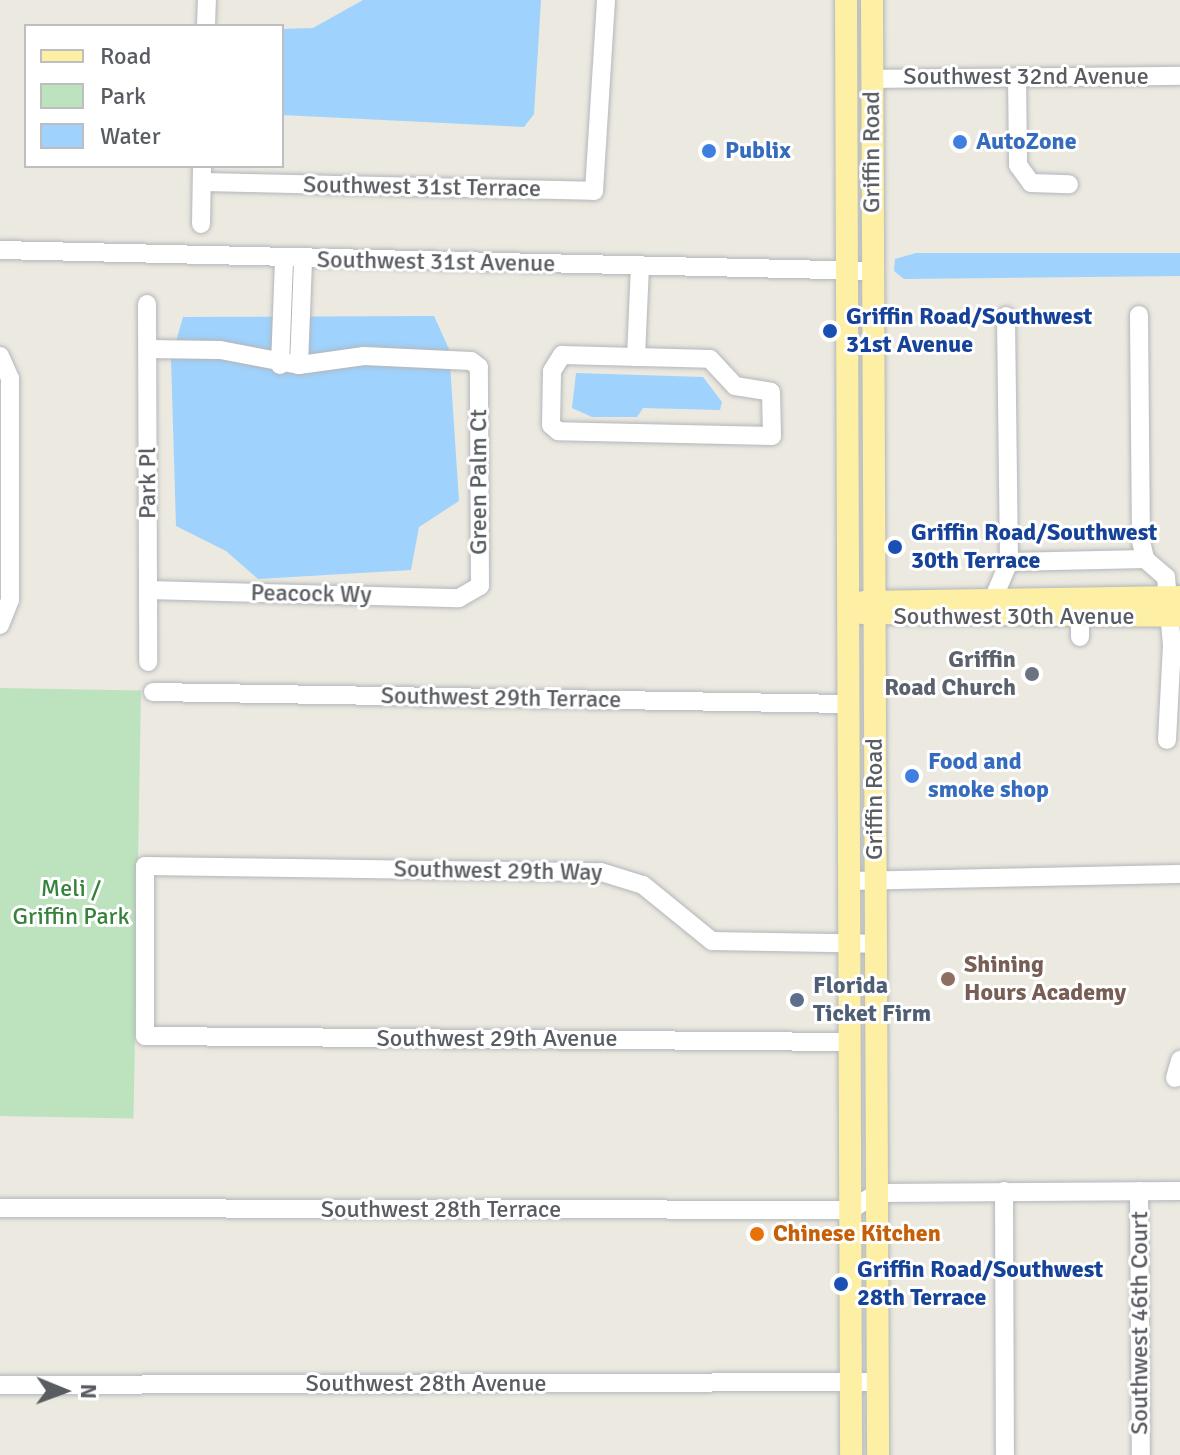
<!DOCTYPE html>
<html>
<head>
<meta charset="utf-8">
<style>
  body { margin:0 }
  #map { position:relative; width:1180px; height:1455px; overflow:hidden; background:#ebe9e0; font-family:Signika,sans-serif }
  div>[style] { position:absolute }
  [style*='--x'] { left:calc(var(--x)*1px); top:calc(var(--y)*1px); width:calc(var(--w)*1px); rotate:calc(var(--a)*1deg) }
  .green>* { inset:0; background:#bce3bd; transform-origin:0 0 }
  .water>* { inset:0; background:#9fd2fc }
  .roads { filter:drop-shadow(0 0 2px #b3b6ba) drop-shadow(0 0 2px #b3b6ba) }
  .minor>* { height:18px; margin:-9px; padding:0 9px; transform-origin:9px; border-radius:9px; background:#fff }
  .major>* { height:22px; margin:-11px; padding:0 11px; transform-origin:11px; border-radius:11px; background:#fdefa4 }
  .dots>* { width:22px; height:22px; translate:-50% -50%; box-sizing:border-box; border:4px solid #fff; border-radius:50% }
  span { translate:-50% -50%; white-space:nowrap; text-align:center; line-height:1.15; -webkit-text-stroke:6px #fff; paint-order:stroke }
  .street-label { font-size:24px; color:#595c61 }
  .shop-label { font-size:24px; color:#366cbe; font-weight:700 }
  .left { translate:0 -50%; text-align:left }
  .transit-label { font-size:24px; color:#164399; font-weight:700 }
  .worship-label { font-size:24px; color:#5b616d; font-weight:700 }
  .right { translate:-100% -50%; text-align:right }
  .park-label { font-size:24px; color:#36823b }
  .education-label { font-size:24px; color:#785e54; font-weight:700 }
  .service-label { font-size:24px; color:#4e5e75; font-weight:700 }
  .food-label { font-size:24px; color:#c56008; font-weight:700 }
  .legend { position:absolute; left:24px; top:24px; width:260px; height:144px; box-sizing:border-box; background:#fff; border:2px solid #bdbec0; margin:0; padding:10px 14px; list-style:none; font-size:24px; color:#595c61 }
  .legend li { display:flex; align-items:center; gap:16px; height:40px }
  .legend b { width:40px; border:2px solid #bdbec0 }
  .north { position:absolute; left:24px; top:1351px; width:80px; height:80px; -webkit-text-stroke:6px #fff; paint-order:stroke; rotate:91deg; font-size:22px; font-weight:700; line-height:32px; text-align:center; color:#595c61 }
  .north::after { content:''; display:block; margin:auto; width:28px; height:36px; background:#595c61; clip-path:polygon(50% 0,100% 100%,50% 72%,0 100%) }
</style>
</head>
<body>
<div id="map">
  <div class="green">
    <i style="left:0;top:688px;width:141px;height:428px;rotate:1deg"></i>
  </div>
  <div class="water">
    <i style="clip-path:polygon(363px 0,541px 0,534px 114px,524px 127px,282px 115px,282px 29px,313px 28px)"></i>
    <i style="clip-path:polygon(916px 253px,1180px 253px,1180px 276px,904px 279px,894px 271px,895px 259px)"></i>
    <i style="clip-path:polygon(434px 316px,449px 349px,459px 501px,419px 527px,411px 570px,258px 579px,226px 551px,176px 526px,171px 359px,183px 317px)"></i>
    <i style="clip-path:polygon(576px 373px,703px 377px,722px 402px,720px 410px,643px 408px,637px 417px,592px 417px,572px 408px)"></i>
  </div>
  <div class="roads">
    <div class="minor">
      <i style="--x:206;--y:26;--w:26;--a:-88"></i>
      <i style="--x:1017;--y:77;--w:88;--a:89.3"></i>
      <i style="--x:1018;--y:165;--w:22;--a:54"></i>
      <i style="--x:1031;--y:183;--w:38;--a:2"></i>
      <i style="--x:872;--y:79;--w:308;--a:-0.6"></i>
      <i style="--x:202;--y:182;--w:392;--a:1.3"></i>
      <i style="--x:594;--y:191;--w:191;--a:-86.4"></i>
      <i style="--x:201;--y:224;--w:58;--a:-89"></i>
      <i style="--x:0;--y:250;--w:873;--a:1.38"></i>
      <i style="--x:147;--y:304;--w:358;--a:89.8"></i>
      <i style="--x:1139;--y:315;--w:226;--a:89.5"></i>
      <i style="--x:1141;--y:541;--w:18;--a:77"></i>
      <i style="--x:1145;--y:559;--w:28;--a:41"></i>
      <i style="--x:1166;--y:577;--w:68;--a:85"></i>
      <i style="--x:1172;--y:645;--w:95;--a:93"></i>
      <i style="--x:562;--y:355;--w:148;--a:1.5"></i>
      <i style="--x:710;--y:359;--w:37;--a:47"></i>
      <i style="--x:735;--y:386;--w:36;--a:9"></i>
      <i style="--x:771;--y:392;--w:44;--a:88.7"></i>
      <i style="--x:772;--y:436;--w:214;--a:-178.7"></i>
      <i style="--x:558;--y:431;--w:9;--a:-139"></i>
      <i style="--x:551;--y:425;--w:54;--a:-88.9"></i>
      <i style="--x:552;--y:371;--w:19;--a:-58"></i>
      <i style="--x:0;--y:356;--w:24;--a:66"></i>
      <i style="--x:10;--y:378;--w:222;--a:90"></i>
      <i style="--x:10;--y:600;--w:27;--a:112"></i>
      <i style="--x:636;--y:357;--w:90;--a:-87.5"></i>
      <i style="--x:280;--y:365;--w:106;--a:-87.8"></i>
      <i style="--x:299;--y:365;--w:106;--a:-87.8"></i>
      <i style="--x:1009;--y:562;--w:136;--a:-1.3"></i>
      <i style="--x:148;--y:590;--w:311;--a:1.5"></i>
      <i style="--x:459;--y:598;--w:24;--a:-30"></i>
      <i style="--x:480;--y:586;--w:219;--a:-90.3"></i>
      <i style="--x:479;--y:367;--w:10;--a:-143"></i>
      <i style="--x:471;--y:361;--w:107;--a:-177.3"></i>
      <i style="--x:364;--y:356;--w:66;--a:172.1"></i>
      <i style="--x:299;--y:365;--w:80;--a:-169.2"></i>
      <i style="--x:220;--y:350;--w:72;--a:-179.2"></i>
      <i style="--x:994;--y:597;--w:38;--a:-67"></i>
      <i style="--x:1009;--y:562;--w:246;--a:-90.7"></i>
      <i style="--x:1080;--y:637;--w:20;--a:-90"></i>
      <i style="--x:153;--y:692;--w:695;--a:0.99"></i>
      <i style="--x:848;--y:881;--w:332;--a:-1.2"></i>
      <i style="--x:849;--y:1042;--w:704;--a:-179.51"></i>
      <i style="--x:145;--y:1036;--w:170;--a:-90"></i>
      <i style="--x:145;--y:866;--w:456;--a:0.8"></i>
      <i style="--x:601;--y:872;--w:44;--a:17.2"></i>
      <i style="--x:643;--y:885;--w:89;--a:39.1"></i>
      <i style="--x:712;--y:941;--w:164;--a:1"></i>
      <i style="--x:1175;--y:1078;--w:19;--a:-74"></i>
      <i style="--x:1004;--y:1191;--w:264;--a:89.8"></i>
      <i style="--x:1139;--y:1191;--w:264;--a:89.6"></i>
      <i style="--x:0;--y:1208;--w:850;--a:0.13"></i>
      <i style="--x:850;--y:1210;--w:32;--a:-32"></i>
      <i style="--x:877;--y:1193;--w:303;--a:-0.4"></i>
      <i style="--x:0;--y:1385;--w:878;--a:-0.2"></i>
    </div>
    <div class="major">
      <i style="--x:846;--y:0;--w:1455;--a:89.8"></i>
      <i style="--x:872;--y:0;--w:1455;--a:89.76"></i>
      <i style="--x:864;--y:602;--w:316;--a:-0.9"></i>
      <i style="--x:862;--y:613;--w:318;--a:0.5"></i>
    </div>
  </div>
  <div class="dots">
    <i style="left:960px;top:142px;background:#3f7fe0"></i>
    <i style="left:709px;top:151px;background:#3f7fe0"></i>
    <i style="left:830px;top:331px;background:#1a4fb4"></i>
    <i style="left:895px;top:547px;background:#1a4fb4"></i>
    <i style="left:1032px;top:674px;background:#6b7280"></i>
    <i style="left:912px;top:776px;background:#3f7fe0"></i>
    <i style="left:948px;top:979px;background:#8d6e63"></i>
    <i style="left:797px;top:1000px;background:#5c6f8a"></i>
    <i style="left:757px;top:1234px;background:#e8710a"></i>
    <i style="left:841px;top:1284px;background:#1a4fb4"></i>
  </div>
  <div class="street-label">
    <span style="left:1026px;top:77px">Southwest 32nd Avenue</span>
    <span style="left:872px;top:152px;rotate:-90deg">Griffin Road</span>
    <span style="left:422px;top:187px;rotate:1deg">Southwest 31st Terrace</span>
    <span style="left:436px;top:262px;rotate:1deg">Southwest 31st Avenue</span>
    <span style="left:479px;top:482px;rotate:-90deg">Green Palm Ct</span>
    <span style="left:148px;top:483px;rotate:-90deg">Park Pl</span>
    <span style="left:311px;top:594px;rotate:1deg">Peacock Wy</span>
    <span style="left:1014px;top:617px">Southwest 30th Avenue</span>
    <span style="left:501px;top:698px;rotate:1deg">Southwest 29th Terrace</span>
    <span style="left:875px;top:799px;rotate:-90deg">Griffin Road</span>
    <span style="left:498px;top:871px;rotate:1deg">Southwest 29th Way</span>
    <span style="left:497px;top:1039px">Southwest 29th Avenue</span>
    <span style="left:441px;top:1210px">Southwest 28th Terrace</span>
    <span style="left:1140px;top:1323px;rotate:-90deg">Southwest 46th Court</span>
    <span style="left:426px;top:1384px">Southwest 28th Avenue</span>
  </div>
  <div class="shop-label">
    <span class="left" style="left:976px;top:142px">AutoZone</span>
    <span class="left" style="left:725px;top:151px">Publix</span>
    <span class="left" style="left:928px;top:776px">Food and<br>smoke shop</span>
  </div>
  <div class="transit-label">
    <span class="left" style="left:846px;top:331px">Griffin Road/Southwest<br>31st Avenue</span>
    <span class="left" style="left:911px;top:547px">Griffin Road/Southwest<br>30th Terrace</span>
    <span class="left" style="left:857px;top:1284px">Griffin Road/Southwest<br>28th Terrace</span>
  </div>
  <div class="worship-label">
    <span class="right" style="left:1016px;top:674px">Griffin<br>Road Church</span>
  </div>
  <div class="park-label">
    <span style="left:71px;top:903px">Meli /<br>Griffin Park</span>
  </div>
  <div class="education-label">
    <span class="left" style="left:964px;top:979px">Shining<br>Hours Academy</span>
  </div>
  <div class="service-label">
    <span class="left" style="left:813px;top:1000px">Florida<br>Ticket Firm</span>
  </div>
  <div class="food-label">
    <span class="left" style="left:773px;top:1234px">Chinese Kitchen</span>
  </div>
  <ul class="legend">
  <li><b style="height:10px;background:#fdefa4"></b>Road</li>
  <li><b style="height:22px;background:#bce3bd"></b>Park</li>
  <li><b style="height:22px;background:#9fd2fc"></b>Water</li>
  </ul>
  <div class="north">N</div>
</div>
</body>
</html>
